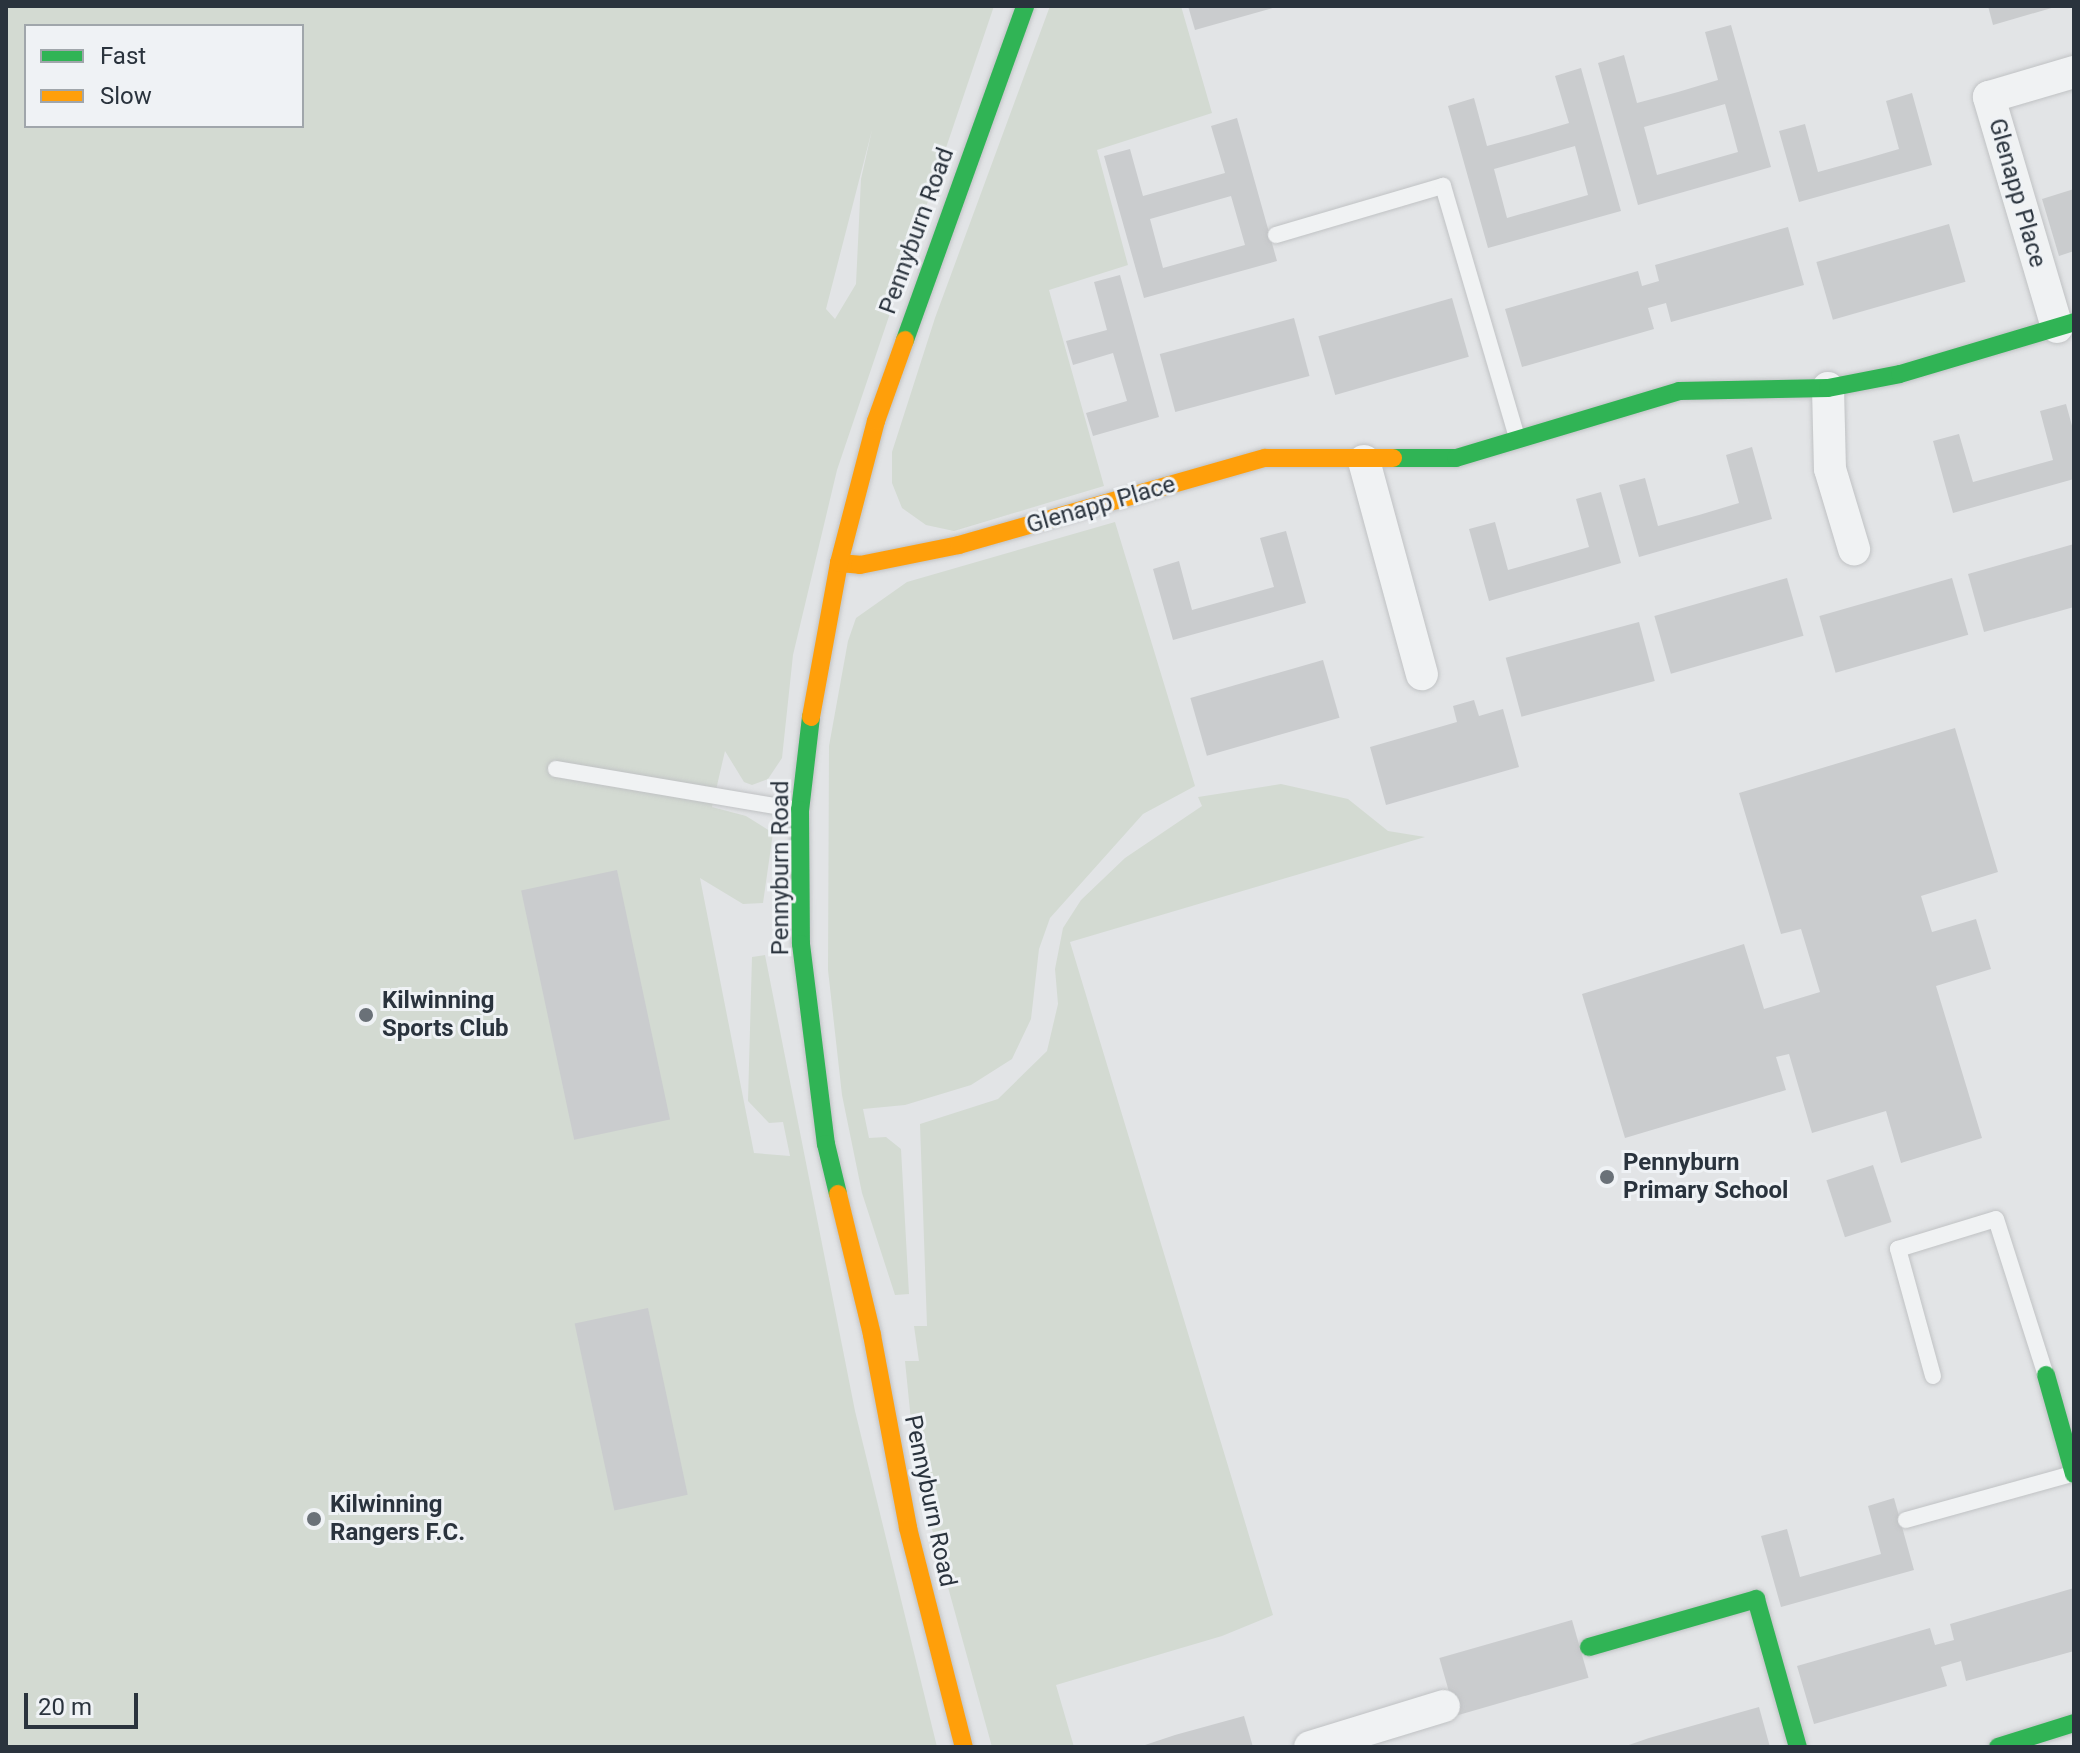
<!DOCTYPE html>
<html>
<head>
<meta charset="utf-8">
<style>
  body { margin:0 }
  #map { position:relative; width:2080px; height:1753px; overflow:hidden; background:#e2e4e6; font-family:Roboto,sans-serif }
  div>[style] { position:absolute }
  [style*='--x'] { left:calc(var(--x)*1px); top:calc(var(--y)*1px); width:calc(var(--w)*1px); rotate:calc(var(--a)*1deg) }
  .green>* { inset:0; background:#d3dad2 }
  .building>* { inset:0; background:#caccce; transform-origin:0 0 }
  .roads { filter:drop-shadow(0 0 2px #c0c2c4) drop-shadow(0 0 2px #c0c2c4) }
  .lane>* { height:16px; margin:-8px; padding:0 8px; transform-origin:8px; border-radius:8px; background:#f0f2f3 }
  .street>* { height:32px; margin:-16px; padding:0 16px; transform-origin:16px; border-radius:16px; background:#f0f2f3 }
  .fast>* { height:18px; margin:-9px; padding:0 9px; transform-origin:9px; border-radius:9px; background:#30b455 }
  .slow>* { height:18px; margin:-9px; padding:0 9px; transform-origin:9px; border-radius:9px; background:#ff9f0a }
  .dots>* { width:22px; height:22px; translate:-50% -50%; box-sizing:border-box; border:4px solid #eff2f5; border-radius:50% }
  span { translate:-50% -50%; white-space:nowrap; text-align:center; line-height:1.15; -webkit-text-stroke:6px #eff2f5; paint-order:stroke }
  .street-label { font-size:24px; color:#2a333d }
  .poi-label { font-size:24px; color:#2a333d; font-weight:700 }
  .left { translate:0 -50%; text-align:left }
  .frame { position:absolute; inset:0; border:8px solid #2a333d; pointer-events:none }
  .legend { position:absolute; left:24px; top:24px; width:280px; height:104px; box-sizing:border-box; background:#eff2f5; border:2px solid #a0a6ab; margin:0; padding:10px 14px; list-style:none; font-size:24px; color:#2a333d }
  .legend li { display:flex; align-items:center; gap:16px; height:40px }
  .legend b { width:40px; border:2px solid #a0a6ab }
  .scale { position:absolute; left:24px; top:1693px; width:114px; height:36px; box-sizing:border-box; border:4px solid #2a333d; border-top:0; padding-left:10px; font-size:24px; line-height:28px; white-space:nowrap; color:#2a333d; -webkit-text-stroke:6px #eff2f5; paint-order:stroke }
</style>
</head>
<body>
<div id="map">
  <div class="green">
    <i style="clip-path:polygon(evenodd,6px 6px,994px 6px,837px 470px,793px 655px,782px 758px,768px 779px,752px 785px,744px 782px,725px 751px,712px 807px,746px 816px,773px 833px,763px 903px,743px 904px,700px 878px,754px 1153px,790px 1156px,783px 1122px,769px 1123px,748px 1101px,752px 957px,765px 955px,855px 1411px,937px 1747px,6px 1747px,6px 6px,26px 26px,302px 26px,302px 126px,26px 126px,26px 26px,6px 6px,872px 130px,861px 179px,856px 284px,835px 319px,826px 309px,872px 130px)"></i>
    <i style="clip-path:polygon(1050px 6px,1181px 6px,1212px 113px,1097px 150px,1128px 265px,1049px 290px,1104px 486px,954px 531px,926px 525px,902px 508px,892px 483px,892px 452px,935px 318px)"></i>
    <i style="clip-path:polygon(1115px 522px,1195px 786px,1143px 814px,1050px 918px,1039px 949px,1031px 1019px,1012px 1059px,971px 1085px,905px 1105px,863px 1109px,869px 1138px,886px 1137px,901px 1149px,909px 1294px,895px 1295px,862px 1193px,842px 1095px,828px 970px,829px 746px,848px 641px,856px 618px,907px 582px)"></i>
    <i style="clip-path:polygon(1281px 784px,1348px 799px,1388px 831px,1425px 837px,1070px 942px,1273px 1615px,1222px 1636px,1056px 1685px,1074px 1747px,992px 1747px,916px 1471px,905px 1361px,919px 1361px,914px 1326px,927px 1326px,920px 1124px,998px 1099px,1047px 1051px,1058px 1004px,1055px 969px,1063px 928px,1081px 900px,1125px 858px,1202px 806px,1198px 797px)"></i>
  </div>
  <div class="building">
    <i style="clip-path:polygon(1188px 6px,1276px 6px,1276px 7px,1195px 30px)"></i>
    <i style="clip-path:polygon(1988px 6px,2055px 6px,2055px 7px,1993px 25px)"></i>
    <i style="clip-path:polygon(evenodd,1731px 25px,1771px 167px,1638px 205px,1598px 63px,1624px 55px,1637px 103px,1678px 92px,1718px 80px,1705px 32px,1731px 25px,1725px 104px,1738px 152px,1657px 175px,1644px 127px,1725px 104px)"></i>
    <i style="clip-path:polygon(evenodd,1581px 68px,1621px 211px,1488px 248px,1448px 106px,1474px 98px,1487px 146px,1528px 135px,1569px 123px,1555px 76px,1581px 68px,1575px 146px,1588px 195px,1507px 218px,1494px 169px,1575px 146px)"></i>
    <i style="clip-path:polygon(1912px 93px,1932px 165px,1799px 202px,1779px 131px,1805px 124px,1818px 172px,1858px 161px,1899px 149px,1886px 101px)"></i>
    <i style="clip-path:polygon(evenodd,1237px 118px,1277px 261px,1144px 298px,1104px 156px,1130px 149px,1143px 196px,1225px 173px,1211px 126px,1237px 118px,1231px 196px,1245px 245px,1163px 268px,1150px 219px,1231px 196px)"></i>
    <i style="clip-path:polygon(2074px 189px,2074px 251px,2059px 256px,2042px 199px)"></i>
    <i style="left:1949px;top:224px;width:60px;height:138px;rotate:74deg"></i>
    <i style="clip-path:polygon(1788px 227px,1804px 285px,1671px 322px,1666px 303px,1648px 308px,1654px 329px,1522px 367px,1505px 309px,1638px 271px,1642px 286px,1659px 281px,1655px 265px)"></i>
    <i style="clip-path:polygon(1120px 275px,1159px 417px,1093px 436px,1086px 413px,1127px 401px,1113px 353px,1073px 365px,1066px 341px,1107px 330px,1094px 282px)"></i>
    <i style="left:1452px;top:298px;width:61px;height:139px;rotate:74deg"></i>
    <i style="left:1294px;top:318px;width:60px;height:139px;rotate:75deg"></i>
    <i style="clip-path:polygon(2066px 404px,2074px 433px,2074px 479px,1953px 513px,1933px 441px,1959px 434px,1973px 482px,2053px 460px,2040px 411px)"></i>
    <i style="clip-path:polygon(1752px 447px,1772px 519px,1639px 557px,1619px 485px,1645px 478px,1658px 526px,1699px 515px,1739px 503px,1726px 455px)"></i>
    <i style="clip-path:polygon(1601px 492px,1621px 563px,1489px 601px,1469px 529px,1495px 522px,1508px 570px,1589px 547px,1576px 499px)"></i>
    <i style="clip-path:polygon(1286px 531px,1306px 603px,1173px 640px,1153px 569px,1179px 561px,1192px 610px,1274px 587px,1260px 538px)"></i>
    <i style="clip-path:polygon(2074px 544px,2074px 607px,1984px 632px,1968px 574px)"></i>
    <i style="left:1787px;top:578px;width:60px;height:138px;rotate:74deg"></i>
    <i style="left:1952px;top:578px;width:59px;height:138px;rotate:74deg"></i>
    <i style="left:1639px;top:622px;width:61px;height:138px;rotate:75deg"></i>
    <i style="left:1323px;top:660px;width:60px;height:138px;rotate:74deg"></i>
    <i style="clip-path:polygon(1474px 700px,1479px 716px,1503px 709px,1519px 767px,1386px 805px,1370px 747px,1457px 722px,1453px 706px)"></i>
    <i style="clip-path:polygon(1955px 728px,1998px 872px,1921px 896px,1932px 932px,1976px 919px,1991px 969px,1936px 986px,1982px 1138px,1901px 1163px,1886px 1111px,1812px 1133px,1789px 1054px,1776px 1057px,1786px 1090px,1625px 1138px,1582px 994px,1744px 944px,1764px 1009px,1820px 992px,1801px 929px,1781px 934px,1739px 793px)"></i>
    <i style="left:617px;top:870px;width:255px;height:98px;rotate:78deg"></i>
    <i style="left:1873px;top:1165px;width:60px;height:49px;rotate:72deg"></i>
    <i style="left:648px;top:1308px;width:191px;height:75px;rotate:78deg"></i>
    <i style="clip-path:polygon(1894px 1498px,1914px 1570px,1781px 1607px,1761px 1536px,1787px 1529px,1800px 1577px,1881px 1554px,1868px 1506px)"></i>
    <i style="clip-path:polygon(2074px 1588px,2074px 1651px,1966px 1681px,1961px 1661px,1941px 1667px,1947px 1686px,1814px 1724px,1797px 1666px,1930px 1628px,1935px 1645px,1954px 1640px,1950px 1624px)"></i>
    <i style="left:1572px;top:1620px;width:60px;height:138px;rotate:74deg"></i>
    <i style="clip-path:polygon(1759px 1707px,1770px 1747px,1623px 1747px,1649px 1738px)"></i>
    <i style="clip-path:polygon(1244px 1716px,1253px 1747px,1139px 1747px,1175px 1735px)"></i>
  </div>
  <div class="roads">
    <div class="lane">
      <i style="--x:1276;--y:235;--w:174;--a:-16.4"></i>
      <i style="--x:1443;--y:186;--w:262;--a:73.6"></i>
      <i style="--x:556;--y:769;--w:246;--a:9.6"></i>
      <i style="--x:1933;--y:1376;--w:132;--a:-105.4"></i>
      <i style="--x:1898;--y:1249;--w:102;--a:-17"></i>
      <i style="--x:1996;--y:1219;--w:162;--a:72.3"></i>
      <i style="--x:1906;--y:1520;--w:172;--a:-15.5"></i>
    </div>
    <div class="street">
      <i style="--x:2057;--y:327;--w:240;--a:-106.5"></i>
      <i style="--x:1989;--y:97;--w:89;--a:-16.4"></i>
      <i style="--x:1828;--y:388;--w:81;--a:88.6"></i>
      <i style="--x:1830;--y:469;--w:84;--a:73.3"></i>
      <i style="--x:1364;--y:461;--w:221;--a:74.8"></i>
      <i style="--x:1310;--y:1747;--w:140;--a:-17"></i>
    </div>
    <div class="fast">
      <i style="--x:905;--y:340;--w:355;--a:-70.2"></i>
      <i style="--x:1393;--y:458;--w:63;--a:0"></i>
      <i style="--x:1456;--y:458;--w:233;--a:-16.7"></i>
      <i style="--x:1679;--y:391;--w:149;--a:-1.2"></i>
      <i style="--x:1828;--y:388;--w:73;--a:-11"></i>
      <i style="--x:1900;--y:374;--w:182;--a:-16.6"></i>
      <i style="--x:811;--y:717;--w:94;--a:96.7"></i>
      <i style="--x:800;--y:810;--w:134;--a:89.6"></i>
      <i style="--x:801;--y:944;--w:202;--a:82.9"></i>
      <i style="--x:826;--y:1144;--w:51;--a:76.5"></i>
      <i style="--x:2046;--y:1375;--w:103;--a:74.2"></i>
      <i style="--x:1589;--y:1647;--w:174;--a:-16"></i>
      <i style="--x:1756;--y:1599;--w:154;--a:74.2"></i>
      <i style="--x:1998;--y:1747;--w:80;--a:-17.5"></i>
    </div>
    <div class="slow">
      <i style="--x:839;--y:563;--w:21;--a:5"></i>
      <i style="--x:860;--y:565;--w:101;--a:-11.4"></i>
      <i style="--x:959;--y:545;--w:318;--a:-15.9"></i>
      <i style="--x:1265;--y:458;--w:128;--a:0"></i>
      <i style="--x:811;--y:717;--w:157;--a:-79.7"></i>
      <i style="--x:839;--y:563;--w:147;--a:-75.4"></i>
      <i style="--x:876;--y:421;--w:86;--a:-70.3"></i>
      <i style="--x:838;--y:1194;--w:145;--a:76.4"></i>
      <i style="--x:872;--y:1335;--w:196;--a:79.4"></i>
      <i style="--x:908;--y:1528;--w:226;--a:75.7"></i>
    </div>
  </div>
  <div class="dots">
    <i style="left:366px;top:1015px;background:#6a7178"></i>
    <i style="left:1607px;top:1177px;background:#6a7178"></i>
    <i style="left:314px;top:1519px;background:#6a7178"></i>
  </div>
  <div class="street-label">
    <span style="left:2017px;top:193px;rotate:74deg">Glenapp Place</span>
    <span style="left:917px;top:231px;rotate:-70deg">Pennyburn Road</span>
    <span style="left:1101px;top:505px;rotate:-16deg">Glenapp Place</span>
    <span style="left:781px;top:868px;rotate:-90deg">Pennyburn Road</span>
    <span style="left:930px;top:1501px;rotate:78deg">Pennyburn Road</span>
  </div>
  <div class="poi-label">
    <span class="left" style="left:382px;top:1015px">Kilwinning<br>Sports Club</span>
    <span class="left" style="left:1623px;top:1177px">Pennyburn<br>Primary School</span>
    <span class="left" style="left:330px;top:1519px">Kilwinning<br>Rangers F.C.</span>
  </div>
  <div class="frame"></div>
  <ul class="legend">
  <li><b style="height:10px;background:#30b455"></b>Fast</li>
  <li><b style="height:10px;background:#ff9f0a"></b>Slow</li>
  </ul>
  <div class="scale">20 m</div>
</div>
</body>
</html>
